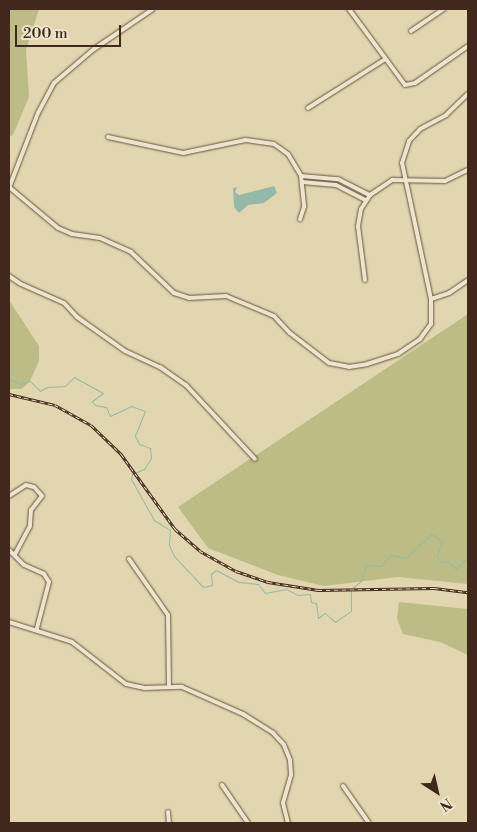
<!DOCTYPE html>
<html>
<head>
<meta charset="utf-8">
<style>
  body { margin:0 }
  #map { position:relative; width:477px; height:832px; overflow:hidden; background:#e2d6b0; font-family:"Libre Bodoni",serif }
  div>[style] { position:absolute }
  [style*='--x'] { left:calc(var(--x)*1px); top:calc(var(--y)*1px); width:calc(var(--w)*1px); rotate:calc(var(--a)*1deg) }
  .green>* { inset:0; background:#bbbc86 }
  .water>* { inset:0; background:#95b9a8 }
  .stream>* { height:1px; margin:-0.5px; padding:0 0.5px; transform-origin:0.5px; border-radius:0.5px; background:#95b9a8 }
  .roads { filter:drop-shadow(0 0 1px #6a5341) drop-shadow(0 0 1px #6a5341) }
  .minor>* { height:4px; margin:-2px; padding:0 2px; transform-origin:2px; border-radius:2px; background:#ece4cc }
  .rail>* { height:3px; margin-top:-1.5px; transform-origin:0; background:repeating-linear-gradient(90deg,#ece4cc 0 4px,#42271c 0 8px); box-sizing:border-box; border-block:1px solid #42271c }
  span { translate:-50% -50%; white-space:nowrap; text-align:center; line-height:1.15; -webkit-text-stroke:4px #ece4cc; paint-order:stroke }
  .frame { position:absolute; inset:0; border:10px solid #42271c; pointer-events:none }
  .north { position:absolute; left:412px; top:767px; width:50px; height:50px; -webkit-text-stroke:4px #ece4cc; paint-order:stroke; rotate:145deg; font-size:14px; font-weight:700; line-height:20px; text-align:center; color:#42271c }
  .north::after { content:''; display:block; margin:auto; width:18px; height:22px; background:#42271c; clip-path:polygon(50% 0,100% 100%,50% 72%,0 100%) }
  .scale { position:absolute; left:15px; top:25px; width:106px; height:22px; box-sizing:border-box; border:2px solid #42271c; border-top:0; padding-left:6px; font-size:15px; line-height:18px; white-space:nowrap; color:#42271c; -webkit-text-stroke:4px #ece4cc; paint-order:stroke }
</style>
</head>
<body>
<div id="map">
  <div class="green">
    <i style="clip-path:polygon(9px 9px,39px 9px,26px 50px,29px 97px,13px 135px,9px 137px)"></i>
    <i style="clip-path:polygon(9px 300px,39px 346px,39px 361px,30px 381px,22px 389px,9px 389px)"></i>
    <i style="clip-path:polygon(468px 314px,468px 584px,398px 577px,324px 586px,278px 575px,208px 548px,178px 507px)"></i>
    <i style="clip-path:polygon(399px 602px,468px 609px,468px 655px,440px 642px,403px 634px,397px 619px)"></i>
  </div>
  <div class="water">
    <i style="clip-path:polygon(274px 186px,277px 193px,264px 203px,248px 205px,239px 213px,234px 207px,233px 188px,237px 187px,235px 192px,239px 195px)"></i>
  </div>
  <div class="stream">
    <i style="--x:9;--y:379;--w:12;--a:24"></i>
    <i style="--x:20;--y:384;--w:10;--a:-17"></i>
    <i style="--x:30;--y:381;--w:14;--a:45"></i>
    <i style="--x:40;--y:391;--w:8;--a:-30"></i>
    <i style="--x:47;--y:387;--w:18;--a:-3"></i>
    <i style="--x:65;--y:386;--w:13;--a:-45"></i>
    <i style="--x:74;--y:377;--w:33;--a:29"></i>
    <i style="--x:103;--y:393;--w:14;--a:144"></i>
    <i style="--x:92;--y:401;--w:5;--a:53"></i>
    <i style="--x:95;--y:405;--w:11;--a:10"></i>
    <i style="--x:106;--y:407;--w:10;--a:66"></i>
    <i style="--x:110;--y:416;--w:23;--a:-25"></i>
    <i style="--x:131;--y:406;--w:15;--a:20"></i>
    <i style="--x:145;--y:411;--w:27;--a:112"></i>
    <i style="--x:135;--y:436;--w:9;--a:63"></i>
    <i style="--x:139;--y:444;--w:12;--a:20"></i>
    <i style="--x:150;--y:448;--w:10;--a:84"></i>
    <i style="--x:151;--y:458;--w:13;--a:122"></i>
    <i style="--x:144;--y:469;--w:13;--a:157"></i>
    <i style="--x:132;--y:474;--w:5;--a:101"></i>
    <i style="--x:131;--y:479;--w:47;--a:60.7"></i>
    <i style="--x:154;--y:520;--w:19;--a:32"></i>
    <i style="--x:170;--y:530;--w:15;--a:94"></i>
    <i style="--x:169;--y:545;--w:12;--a:66"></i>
    <i style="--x:174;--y:556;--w:42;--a:46.9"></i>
    <i style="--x:203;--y:587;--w:9;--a:-13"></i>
    <i style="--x:212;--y:585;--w:11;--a:-95"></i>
    <i style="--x:211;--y:574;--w:6;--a:-39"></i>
    <i style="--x:216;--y:570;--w:26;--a:28"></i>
    <i style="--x:239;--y:582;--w:19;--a:6"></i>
    <i style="--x:258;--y:584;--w:11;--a:52"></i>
    <i style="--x:265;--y:593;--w:21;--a:-11"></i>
    <i style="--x:286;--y:589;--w:13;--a:27"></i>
    <i style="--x:298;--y:595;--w:12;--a:-5"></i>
    <i style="--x:310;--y:594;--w:8;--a:83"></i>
    <i style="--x:311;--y:602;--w:5;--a:11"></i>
    <i style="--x:316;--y:603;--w:15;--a:82"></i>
    <i style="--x:318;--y:618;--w:9;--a:-36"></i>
    <i style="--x:325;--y:613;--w:13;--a:42"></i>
    <i style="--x:335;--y:622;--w:19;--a:-35"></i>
    <i style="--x:351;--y:611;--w:22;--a:-90"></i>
    <i style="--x:351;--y:589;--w:13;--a:-39"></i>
    <i style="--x:361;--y:581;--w:17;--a:-73"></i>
    <i style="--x:366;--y:565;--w:15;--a:4"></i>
    <i style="--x:381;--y:566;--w:14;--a:-51"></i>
    <i style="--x:390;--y:555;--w:15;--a:11"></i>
    <i style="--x:405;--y:558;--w:36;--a:-42"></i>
    <i style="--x:432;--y:534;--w:12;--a:35"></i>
    <i style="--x:442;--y:541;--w:17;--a:107"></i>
    <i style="--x:437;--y:557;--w:6;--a:51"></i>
    <i style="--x:441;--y:562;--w:7;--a:-8"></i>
    <i style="--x:448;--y:561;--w:11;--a:45"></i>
    <i style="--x:456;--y:569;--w:17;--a:-45"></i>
  </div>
  <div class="roads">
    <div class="minor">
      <i style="--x:349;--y:9;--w:94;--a:53.6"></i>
      <i style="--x:405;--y:85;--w:10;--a:-11"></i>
      <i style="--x:415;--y:83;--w:65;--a:-34.9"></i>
      <i style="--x:411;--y:31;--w:40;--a:-34"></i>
      <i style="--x:308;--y:108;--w:90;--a:-32.3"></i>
      <i style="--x:108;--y:137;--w:77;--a:12"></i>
      <i style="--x:183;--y:153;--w:64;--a:-11.7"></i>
      <i style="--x:246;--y:140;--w:28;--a:8"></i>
      <i style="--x:274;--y:144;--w:17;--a:36"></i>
      <i style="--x:288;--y:154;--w:26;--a:59"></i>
      <i style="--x:301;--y:176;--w:31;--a:84"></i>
      <i style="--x:304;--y:207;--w:13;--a:108"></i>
      <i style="--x:301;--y:176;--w:37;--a:5"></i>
      <i style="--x:338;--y:179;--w:36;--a:27"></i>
      <i style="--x:302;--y:182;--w:34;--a:5"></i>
      <i style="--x:336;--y:185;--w:34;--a:27"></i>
      <i style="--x:9;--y:187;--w:64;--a:39.9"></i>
      <i style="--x:58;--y:228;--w:15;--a:23"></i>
      <i style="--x:72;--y:234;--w:28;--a:8"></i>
      <i style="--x:100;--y:238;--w:34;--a:24"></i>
      <i style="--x:131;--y:252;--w:59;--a:43.6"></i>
      <i style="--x:174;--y:293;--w:16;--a:18"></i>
      <i style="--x:189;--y:298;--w:37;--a:-3"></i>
      <i style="--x:226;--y:296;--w:52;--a:22.6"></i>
      <i style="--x:274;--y:316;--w:23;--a:47"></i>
      <i style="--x:290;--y:333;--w:49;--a:37.6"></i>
      <i style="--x:329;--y:363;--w:20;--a:11"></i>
      <i style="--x:349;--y:367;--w:18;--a:-9"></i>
      <i style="--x:367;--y:364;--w:33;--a:-18"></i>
      <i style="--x:398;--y:354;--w:27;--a:-34"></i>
      <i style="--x:420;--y:339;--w:19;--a:-54"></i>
      <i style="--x:431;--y:324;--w:25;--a:-90"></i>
      <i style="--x:431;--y:299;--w:139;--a:-102"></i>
      <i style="--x:402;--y:163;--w:23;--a:-72"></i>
      <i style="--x:409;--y:141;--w:16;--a:-47"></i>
      <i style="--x:420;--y:129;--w:30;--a:-28"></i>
      <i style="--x:446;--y:115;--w:30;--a:-44"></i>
      <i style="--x:9;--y:188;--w:80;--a:-68.9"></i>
      <i style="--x:38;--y:113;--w:34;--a:-62"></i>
      <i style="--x:54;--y:83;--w:52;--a:-40.4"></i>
      <i style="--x:94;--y:49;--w:71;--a:-34.1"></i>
      <i style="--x:9;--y:276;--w:14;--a:34"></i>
      <i style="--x:21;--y:284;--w:47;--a:23.8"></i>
      <i style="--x:64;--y:303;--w:19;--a:47"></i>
      <i style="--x:77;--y:317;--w:59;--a:35.3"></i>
      <i style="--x:125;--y:351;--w:38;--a:25"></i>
      <i style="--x:160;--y:367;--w:32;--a:35"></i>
      <i style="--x:186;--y:385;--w:101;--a:47"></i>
      <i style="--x:365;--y:280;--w:54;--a:-97.4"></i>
      <i style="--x:358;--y:226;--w:17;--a:-80"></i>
      <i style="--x:361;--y:209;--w:17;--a:-57"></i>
      <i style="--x:370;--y:195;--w:27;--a:-34"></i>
      <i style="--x:392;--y:180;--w:53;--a:1.1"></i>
      <i style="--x:445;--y:181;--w:25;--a:-26"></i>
      <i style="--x:431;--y:299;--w:19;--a:-18"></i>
      <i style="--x:449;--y:293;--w:23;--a:-34"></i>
      <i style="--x:9;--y:496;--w:20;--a:-33"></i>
      <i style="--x:26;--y:485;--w:8;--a:14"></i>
      <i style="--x:34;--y:487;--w:12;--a:48"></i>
      <i style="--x:42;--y:496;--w:18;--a:128"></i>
      <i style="--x:31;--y:510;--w:16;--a:94"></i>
      <i style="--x:30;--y:526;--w:32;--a:118"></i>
      <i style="--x:9;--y:550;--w:21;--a:45"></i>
      <i style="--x:24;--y:565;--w:22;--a:24"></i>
      <i style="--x:44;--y:574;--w:9;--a:58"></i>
      <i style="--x:49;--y:582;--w:48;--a:104.6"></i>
      <i style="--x:129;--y:559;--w:68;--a:55.1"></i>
      <i style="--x:168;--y:615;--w:70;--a:89.2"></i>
      <i style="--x:9;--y:622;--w:66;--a:17.6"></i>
      <i style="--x:72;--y:642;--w:68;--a:37.9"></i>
      <i style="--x:126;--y:684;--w:19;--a:12"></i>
      <i style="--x:145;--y:688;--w:37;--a:-2"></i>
      <i style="--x:182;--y:687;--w:67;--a:23.9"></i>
      <i style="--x:243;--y:714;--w:36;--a:32"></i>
      <i style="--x:273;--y:733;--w:16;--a:47"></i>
      <i style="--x:284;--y:745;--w:16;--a:68"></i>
      <i style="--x:290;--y:760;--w:15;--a:86"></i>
      <i style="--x:291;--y:775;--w:29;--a:106"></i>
      <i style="--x:283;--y:803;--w:21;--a:76"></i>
      <i style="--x:222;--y:785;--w:46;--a:55.6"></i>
      <i style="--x:343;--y:786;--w:45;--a:54.9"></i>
      <i style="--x:168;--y:812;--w:11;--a:85"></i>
    </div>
  </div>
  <div class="rail">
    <i style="--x:9;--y:394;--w:47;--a:13.4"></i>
    <i style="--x:55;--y:405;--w:41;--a:29.1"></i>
    <i style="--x:91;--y:425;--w:42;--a:44"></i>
    <i style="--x:121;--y:454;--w:92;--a:54.2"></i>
    <i style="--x:175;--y:529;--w:33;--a:41"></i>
    <i style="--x:200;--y:551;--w:41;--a:29.1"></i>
    <i style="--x:236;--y:571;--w:34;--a:19"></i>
    <i style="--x:268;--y:582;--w:51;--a:9.1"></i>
    <i style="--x:318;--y:590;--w:116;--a:-1"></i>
    <i style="--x:434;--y:588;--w:34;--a:7"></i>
  </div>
  <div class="frame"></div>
  <div class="north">N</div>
  <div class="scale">200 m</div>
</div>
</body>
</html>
